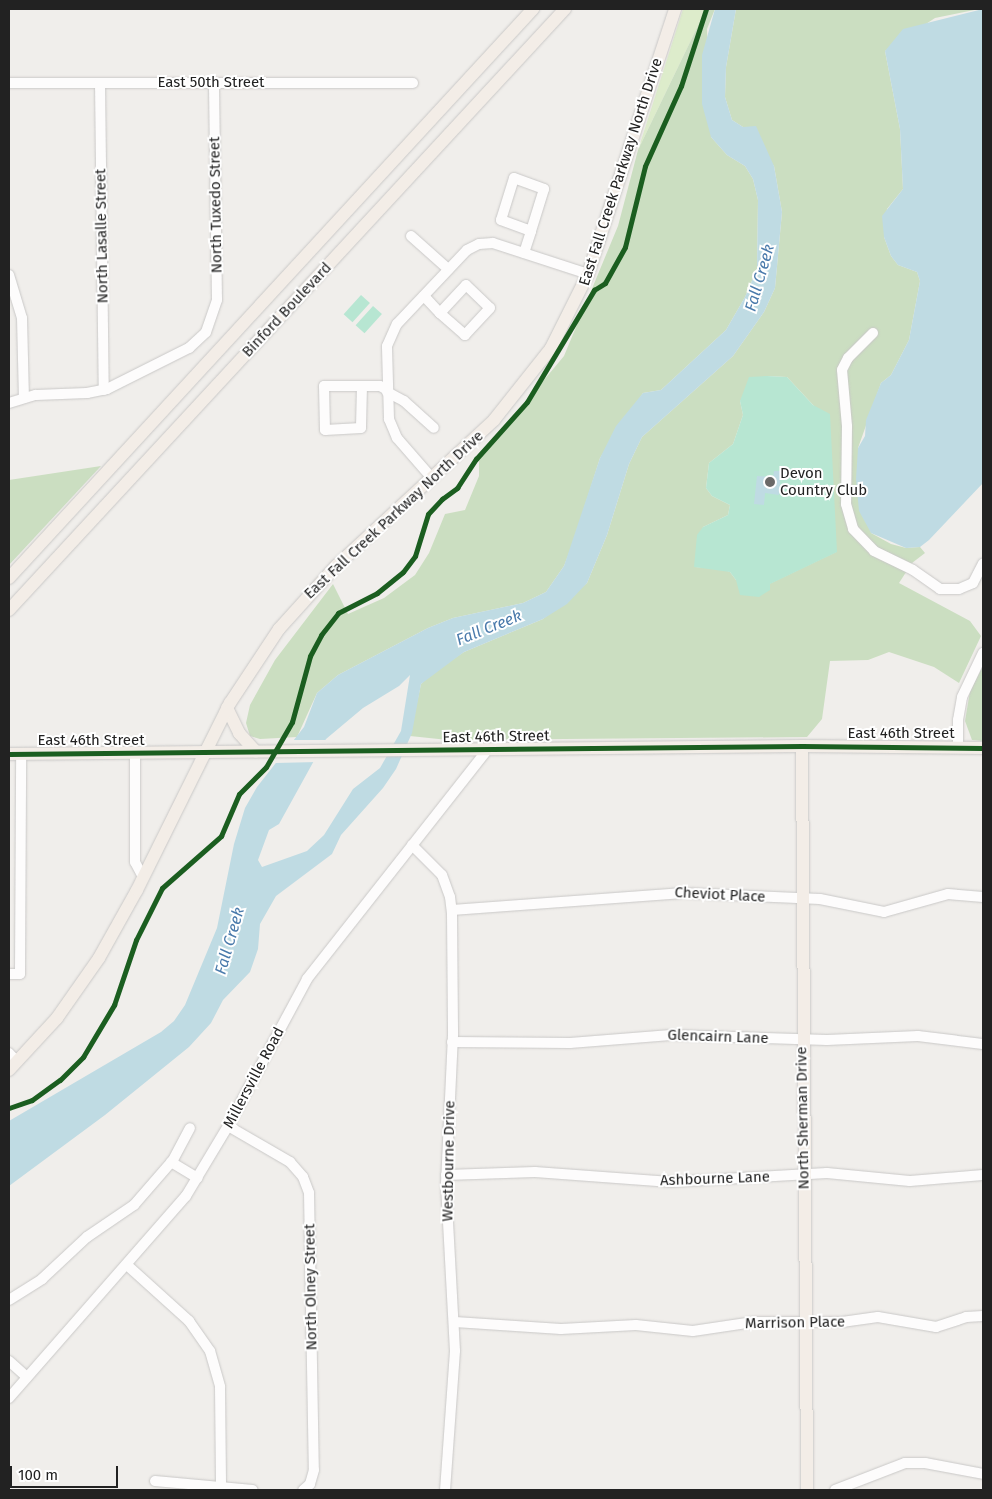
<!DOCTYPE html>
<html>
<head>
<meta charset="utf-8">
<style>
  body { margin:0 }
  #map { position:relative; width:992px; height:1499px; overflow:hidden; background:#f0eeeb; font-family:"Fira Sans",sans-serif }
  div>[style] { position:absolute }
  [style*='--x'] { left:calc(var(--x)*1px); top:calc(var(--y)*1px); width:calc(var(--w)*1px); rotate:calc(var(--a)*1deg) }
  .grass>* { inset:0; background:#ddeccb }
  .forest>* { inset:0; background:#cbdec1 }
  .pitch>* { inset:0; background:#b7e6d2; transform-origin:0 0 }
  .water>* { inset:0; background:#bfdbe3 }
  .pier>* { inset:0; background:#f0eeeb }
  .roads { filter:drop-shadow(0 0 1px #c9c8c7) drop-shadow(0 0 1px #c9c8c7) }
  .minor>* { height:10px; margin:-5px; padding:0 5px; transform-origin:5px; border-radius:5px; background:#fdfcfc }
  .major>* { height:12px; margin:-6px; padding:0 6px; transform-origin:6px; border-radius:6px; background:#f3ede7 }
  .cycleway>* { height:5px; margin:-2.5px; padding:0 2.5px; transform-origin:2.5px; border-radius:2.5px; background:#1b5e20 }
  .dots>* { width:14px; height:14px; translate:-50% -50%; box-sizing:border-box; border:2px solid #fff; border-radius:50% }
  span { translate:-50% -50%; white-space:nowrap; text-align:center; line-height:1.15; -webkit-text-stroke:4px #fff; paint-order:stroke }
  .street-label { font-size:15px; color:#222 }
  .poi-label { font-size:15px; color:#222 }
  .left { translate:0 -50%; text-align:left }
  .water-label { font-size:16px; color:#4a7aab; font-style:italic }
  .frame { position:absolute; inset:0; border:10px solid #222; pointer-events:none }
  .scale { position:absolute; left:10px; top:1466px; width:108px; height:22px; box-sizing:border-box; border:2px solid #222; border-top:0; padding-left:6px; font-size:15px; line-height:18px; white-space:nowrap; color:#222; -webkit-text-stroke:4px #fff; paint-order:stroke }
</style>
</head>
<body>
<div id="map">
  <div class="grass">
    <i style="clip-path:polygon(683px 9px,706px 9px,638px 150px)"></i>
  </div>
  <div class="forest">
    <i style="clip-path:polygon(706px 9px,715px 9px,707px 29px,711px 137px,727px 155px,745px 166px,753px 179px,758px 200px,757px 269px,745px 297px,726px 330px,661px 390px,643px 393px,600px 458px,574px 540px,564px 566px,546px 592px,523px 603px,453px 618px,428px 628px,338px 675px,317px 693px,297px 737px,260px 739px,250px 736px,246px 723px,250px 705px,275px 660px,333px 584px,348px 614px,384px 598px,415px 575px,429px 553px,445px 514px,465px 510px,479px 476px,479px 458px,564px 356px,618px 226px,638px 150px)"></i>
    <i style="clip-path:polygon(evenodd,736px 9px,979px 9px,935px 18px,885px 51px,900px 129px,903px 189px,887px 209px,884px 237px,891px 256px,898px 265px,917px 272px,920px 281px,909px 340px,891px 375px,881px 383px,858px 448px,871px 533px,891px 544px,906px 548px,920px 547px,925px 553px,912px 563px,899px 583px,970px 621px,981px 636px,959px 683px,934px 667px,889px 652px,868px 660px,830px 661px,822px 719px,807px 737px,448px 740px,410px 736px,421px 684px,436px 670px,464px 652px,543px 619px,587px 583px,607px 535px,629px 464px,642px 437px,733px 356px,764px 312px,775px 288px,782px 212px,774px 166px,743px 127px,732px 120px,725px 97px,726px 67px,736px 9px,767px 376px,787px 377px,815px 407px,836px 552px,769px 584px,736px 580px,730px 572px,722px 569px,695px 567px,703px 527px,728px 515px,730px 505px,712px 496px,706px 488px,709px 463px,733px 444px,743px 415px,740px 401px,767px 376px)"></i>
    <i style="clip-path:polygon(101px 466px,9px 565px,9px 480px)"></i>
    <i style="clip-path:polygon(983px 666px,983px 741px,972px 740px,965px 721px,970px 691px)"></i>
  </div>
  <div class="pitch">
    <i style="left:361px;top:295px;width:12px;height:26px;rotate:42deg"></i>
    <i style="left:373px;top:306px;width:12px;height:26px;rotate:42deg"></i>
    <i style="clip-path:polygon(767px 376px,787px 377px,813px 405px,830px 414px,837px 552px,770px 584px,770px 590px,759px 597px,740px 595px,736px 580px,730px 572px,694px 567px,697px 535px,703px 527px,728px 515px,730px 505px,712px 496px,706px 488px,709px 463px,733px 444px,743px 415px,740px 401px,749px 377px)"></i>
  </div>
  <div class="water">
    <i style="clip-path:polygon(evenodd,715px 9px,736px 9px,726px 67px,725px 97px,732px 120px,743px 127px,756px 126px,774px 166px,782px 212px,775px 288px,764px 312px,733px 356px,642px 437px,629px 464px,607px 535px,587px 583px,567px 604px,543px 619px,464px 652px,421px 684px,412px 733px,396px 769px,383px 788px,341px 835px,332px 854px,276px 896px,260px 924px,258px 949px,250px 972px,223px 1000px,211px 1023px,189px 1047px,105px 1115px,9px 1186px,9px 1121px,161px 1032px,174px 1021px,185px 1005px,217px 928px,234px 844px,245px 808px,257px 787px,304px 727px,317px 693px,338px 675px,428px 628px,453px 618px,523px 603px,546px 592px,564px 566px,600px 458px,616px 426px,643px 393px,661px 390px,726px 330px,745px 297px,757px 269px,758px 200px,753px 179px,745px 166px,727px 155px,711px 137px,702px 104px,702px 55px,715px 9px,410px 675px,401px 731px,380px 768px,353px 789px,324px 835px,307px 851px,262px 867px,258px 860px,269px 830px,279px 824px,326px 739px,363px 708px,399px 686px,410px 675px)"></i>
    <i style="clip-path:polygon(983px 9px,983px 483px,929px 540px,920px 547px,906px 548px,871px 533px,859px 511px,856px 479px,858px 448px,865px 436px,866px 420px,881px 383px,891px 375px,909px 340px,920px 281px,917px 272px,898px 265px,891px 256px,884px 237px,882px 216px,903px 189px,900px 129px,885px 51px,903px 29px)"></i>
    <i style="clip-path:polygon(774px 471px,781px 471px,779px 495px,765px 493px,764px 505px,754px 504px,757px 476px,773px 477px)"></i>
  </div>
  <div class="pier">
    <i style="clip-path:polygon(292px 740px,330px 740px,318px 762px,275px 763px)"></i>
  </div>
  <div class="roads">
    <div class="minor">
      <i style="--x:9;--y:83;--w:404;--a:0"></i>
      <i style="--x:100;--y:83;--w:307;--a:89.3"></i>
      <i style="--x:514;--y:178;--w:32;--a:20"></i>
      <i style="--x:544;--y:189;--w:44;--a:107.2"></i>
      <i style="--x:531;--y:231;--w:32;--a:-160"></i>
      <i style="--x:501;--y:220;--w:44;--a:-72.8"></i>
      <i style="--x:411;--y:236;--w:50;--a:41.7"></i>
      <i style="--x:524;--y:253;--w:23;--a:-72"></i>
      <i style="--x:9;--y:275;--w:45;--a:73.2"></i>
      <i style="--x:22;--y:318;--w:80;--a:88.6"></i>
      <i style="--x:466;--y:285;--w:33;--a:44"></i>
      <i style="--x:490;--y:308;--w:37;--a:133"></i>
      <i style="--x:465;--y:335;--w:33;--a:-139"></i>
      <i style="--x:440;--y:313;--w:38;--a:-47"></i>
      <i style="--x:424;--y:296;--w:23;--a:47"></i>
      <i style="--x:873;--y:333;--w:35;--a:135"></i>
      <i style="--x:848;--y:358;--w:13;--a:117"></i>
      <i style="--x:842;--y:370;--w:56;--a:84.9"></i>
      <i style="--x:847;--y:426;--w:78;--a:90.7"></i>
      <i style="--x:846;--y:504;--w:26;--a:74"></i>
      <i style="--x:853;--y:529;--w:30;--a:46"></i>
      <i style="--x:874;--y:551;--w:43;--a:26"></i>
      <i style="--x:913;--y:570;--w:33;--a:35"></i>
      <i style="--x:940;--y:589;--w:19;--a:0"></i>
      <i style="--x:959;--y:589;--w:15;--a:-23"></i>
      <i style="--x:973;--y:583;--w:22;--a:-63"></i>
      <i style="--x:324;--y:386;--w:38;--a:0"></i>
      <i style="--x:362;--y:386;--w:42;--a:91.4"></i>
      <i style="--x:361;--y:428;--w:36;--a:177"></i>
      <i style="--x:325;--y:430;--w:44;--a:-91.3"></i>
      <i style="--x:362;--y:386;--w:18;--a:0"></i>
      <i style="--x:380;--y:386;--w:8;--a:30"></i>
      <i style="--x:387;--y:392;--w:19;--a:28"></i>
      <i style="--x:404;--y:401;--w:40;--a:42"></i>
      <i style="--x:9;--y:403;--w:28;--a:-17"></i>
      <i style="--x:36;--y:395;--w:51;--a:-2.2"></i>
      <i style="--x:87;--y:393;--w:20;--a:-11"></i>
      <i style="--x:107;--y:389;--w:92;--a:-26.6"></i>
      <i style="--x:189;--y:348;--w:23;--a:-43"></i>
      <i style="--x:206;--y:332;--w:34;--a:-71"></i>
      <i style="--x:217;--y:300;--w:217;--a:-90.8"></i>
      <i style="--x:431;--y:477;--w:52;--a:-131.1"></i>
      <i style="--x:397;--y:438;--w:21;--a:-113"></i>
      <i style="--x:389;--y:419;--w:73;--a:-91.6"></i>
      <i style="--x:387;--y:346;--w:24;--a:-66"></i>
      <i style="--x:397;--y:324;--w:102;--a:-46.6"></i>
      <i style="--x:467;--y:250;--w:13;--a:-27"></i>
      <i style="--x:479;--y:244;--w:14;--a:-4"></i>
      <i style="--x:493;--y:243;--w:100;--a:18.1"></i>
      <i style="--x:958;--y:747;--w:27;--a:-90"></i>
      <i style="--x:958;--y:720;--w:23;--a:-80"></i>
      <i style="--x:962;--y:697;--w:49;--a:-64.5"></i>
      <i style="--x:135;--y:753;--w:109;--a:90"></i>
      <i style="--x:135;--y:862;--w:17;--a:62"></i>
      <i style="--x:412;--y:845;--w:42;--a:45"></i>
      <i style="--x:442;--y:875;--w:23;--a:70"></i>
      <i style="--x:450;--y:897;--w:17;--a:83"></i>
      <i style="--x:452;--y:914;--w:121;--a:89.5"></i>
      <i style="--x:453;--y:1035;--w:150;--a:92.7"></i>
      <i style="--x:446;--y:1185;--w:166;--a:86.9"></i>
      <i style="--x:455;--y:1351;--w:139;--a:94.1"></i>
      <i style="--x:452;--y:910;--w:232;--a:-4.2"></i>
      <i style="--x:683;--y:893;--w:137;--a:2.5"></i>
      <i style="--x:820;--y:899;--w:65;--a:11.5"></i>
      <i style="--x:884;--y:912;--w:66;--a:-15.7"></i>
      <i style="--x:948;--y:894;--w:35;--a:5"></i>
      <i style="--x:9;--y:974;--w:11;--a:0"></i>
      <i style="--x:20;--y:974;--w:220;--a:-89.7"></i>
      <i style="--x:452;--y:1042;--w:118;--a:0.5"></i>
      <i style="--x:570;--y:1043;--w:101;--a:-4.5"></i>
      <i style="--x:671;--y:1035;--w:156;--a:1.8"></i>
      <i style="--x:827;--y:1040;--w:91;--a:-2.5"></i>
      <i style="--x:918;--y:1036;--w:65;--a:7"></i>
      <i style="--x:9;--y:1053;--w:12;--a:48"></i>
      <i style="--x:228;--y:1126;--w:72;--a:30.1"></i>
      <i style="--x:290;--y:1162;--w:20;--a:49"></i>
      <i style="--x:303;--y:1177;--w:17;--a:69"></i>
      <i style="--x:309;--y:1193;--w:277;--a:89"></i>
      <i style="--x:314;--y:1470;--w:15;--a:106"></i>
      <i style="--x:310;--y:1484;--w:9;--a:139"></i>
      <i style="--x:171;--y:1162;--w:31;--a:31"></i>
      <i style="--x:446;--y:1175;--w:89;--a:-1.9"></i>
      <i style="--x:535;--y:1172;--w:136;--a:4.2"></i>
      <i style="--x:671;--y:1182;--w:156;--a:-3.3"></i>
      <i style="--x:827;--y:1173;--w:83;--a:5.5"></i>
      <i style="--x:910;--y:1181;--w:73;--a:-4.7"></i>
      <i style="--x:127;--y:1265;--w:84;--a:42.1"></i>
      <i style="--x:189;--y:1321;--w:37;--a:55"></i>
      <i style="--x:210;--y:1351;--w:37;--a:74"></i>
      <i style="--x:220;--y:1387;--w:103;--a:89.4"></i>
      <i style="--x:9;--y:1300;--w:39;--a:-32"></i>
      <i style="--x:42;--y:1279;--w:62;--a:-43"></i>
      <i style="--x:87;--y:1237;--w:57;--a:-34.2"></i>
      <i style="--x:134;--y:1205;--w:60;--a:-49.1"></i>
      <i style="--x:173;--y:1160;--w:36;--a:-62"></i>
      <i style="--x:455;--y:1322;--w:106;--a:3.8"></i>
      <i style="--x:561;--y:1329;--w:75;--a:-3.1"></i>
      <i style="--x:636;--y:1325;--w:57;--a:6"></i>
      <i style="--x:693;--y:1331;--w:61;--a:-8.5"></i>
      <i style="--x:753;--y:1322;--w:89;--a:0"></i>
      <i style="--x:842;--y:1322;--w:36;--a:-8"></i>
      <i style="--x:878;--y:1317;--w:59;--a:9.8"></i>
      <i style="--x:936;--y:1327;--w:32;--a:-18"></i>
      <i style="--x:966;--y:1317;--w:17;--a:-3"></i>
      <i style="--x:9;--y:1361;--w:24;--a:42"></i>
      <i style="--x:9;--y:1398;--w:269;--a:-48.8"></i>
      <i style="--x:186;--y:1196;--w:82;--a:-59"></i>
      <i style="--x:228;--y:1126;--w:167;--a:-61.7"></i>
      <i style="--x:307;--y:979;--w:291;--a:-51.8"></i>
      <i style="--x:155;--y:1481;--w:98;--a:5.2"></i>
      <i style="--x:835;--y:1490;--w:75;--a:-21.1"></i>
      <i style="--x:905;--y:1463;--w:20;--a:0"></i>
      <i style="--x:925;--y:1463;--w:59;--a:10.7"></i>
    </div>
    <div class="major">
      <i style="--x:9;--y:578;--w:774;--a:-47.36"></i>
      <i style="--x:9;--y:610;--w:819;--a:-47.23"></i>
      <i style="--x:227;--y:708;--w:28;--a:64"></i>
      <i style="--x:239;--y:733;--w:25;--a:48"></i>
      <i style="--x:802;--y:746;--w:744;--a:89.61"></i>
      <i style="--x:9;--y:754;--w:793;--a:-0.58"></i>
      <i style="--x:802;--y:746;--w:181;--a:0.6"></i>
      <i style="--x:9;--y:1070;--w:71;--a:-47.3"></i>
      <i style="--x:57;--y:1018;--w:73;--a:-55"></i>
      <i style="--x:99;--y:958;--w:78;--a:-60.8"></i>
      <i style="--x:137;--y:890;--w:209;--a:-63.6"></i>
      <i style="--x:230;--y:703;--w:89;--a:-56.5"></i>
      <i style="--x:279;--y:629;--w:85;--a:-47.9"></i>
      <i style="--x:336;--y:566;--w:215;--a:-42.7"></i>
      <i style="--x:494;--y:420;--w:92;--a:-51.6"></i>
      <i style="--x:551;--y:348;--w:83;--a:-63.4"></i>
      <i style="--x:588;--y:274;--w:279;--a:-71.8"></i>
    </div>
  </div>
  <div class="cycleway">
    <i style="--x:9;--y:754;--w:793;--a:-0.58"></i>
    <i style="--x:802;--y:746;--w:181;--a:0.6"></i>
    <i style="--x:9;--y:1108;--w:24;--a:-19"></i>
    <i style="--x:32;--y:1100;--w:34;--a:-36"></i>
    <i style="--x:60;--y:1080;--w:33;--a:-45"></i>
    <i style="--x:83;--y:1057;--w:61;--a:-59.2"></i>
    <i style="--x:114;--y:1005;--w:69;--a:-71.3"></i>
    <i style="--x:136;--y:940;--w:58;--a:-63.4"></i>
    <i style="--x:162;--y:888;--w:79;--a:-41.4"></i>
    <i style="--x:221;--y:836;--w:46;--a:-66.8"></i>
    <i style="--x:239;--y:794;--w:38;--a:-45"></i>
    <i style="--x:266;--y:767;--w:52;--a:-60"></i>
    <i style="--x:292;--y:722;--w:68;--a:-74.7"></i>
    <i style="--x:310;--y:656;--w:24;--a:-62"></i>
    <i style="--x:321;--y:635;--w:28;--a:-52"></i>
    <i style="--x:338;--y:613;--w:44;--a:-27.1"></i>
    <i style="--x:377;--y:593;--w:33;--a:-39"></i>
    <i style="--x:403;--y:572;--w:20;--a:-53"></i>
    <i style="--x:415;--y:556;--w:44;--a:-72.8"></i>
    <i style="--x:428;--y:514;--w:21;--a:-47"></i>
    <i style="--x:442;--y:499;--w:19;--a:-36"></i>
    <i style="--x:457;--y:488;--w:35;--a:-57"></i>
    <i style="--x:476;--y:459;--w:76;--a:-48.2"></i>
    <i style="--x:527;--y:402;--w:131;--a:-59.1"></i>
    <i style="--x:594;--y:290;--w:13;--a:-32"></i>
    <i style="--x:605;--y:283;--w:41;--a:-60.9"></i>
    <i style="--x:625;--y:247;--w:83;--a:-76.1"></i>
    <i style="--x:645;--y:166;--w:88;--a:-65.8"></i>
    <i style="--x:681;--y:86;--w:81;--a:-72"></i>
  </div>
  <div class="dots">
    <i style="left:770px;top:482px;background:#6a6968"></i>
  </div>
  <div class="street-label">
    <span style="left:211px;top:83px">East 50th Street</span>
    <span style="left:621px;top:172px;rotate:-72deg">East Fall Creek Parkway North Drive</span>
    <span style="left:216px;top:205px;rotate:-91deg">North Tuxedo Street</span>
    <span style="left:102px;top:236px;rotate:-91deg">North Lasalle Street</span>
    <span style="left:287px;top:310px;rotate:-47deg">Binford Boulevard</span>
    <span style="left:394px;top:515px;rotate:-43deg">East Fall Creek Parkway North Drive</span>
    <span style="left:901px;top:734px">East 46th Street</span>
    <span style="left:496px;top:737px;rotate:-1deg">East 46th Street</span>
    <span style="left:91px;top:741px">East 46th Street</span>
    <span style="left:720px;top:895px;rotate:3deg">Cheviot Place</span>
    <span style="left:718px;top:1037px;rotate:2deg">Glencairn Lane</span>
    <span style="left:254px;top:1078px;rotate:-62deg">Millersville Road</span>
    <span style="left:803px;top:1118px;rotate:-91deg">North Sherman Drive</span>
    <span style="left:449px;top:1161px;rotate:-89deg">Westbourne Drive</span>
    <span style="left:715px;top:1179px;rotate:-2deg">Ashbourne Lane</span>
    <span style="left:311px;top:1287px;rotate:-91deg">North Olney Street</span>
    <span style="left:795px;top:1323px;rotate:-1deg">Marrison Place</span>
  </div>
  <div class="poi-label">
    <span class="left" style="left:780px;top:482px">Devon<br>Country Club</span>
  </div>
  <div class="water-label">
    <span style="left:760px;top:278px;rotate:-74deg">Fall Creek</span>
    <span style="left:489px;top:628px;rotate:-22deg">Fall Creek</span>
    <span style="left:230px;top:941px;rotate:-74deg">Fall Creek</span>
  </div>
  <div class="frame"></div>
  <div class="scale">100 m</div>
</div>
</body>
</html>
